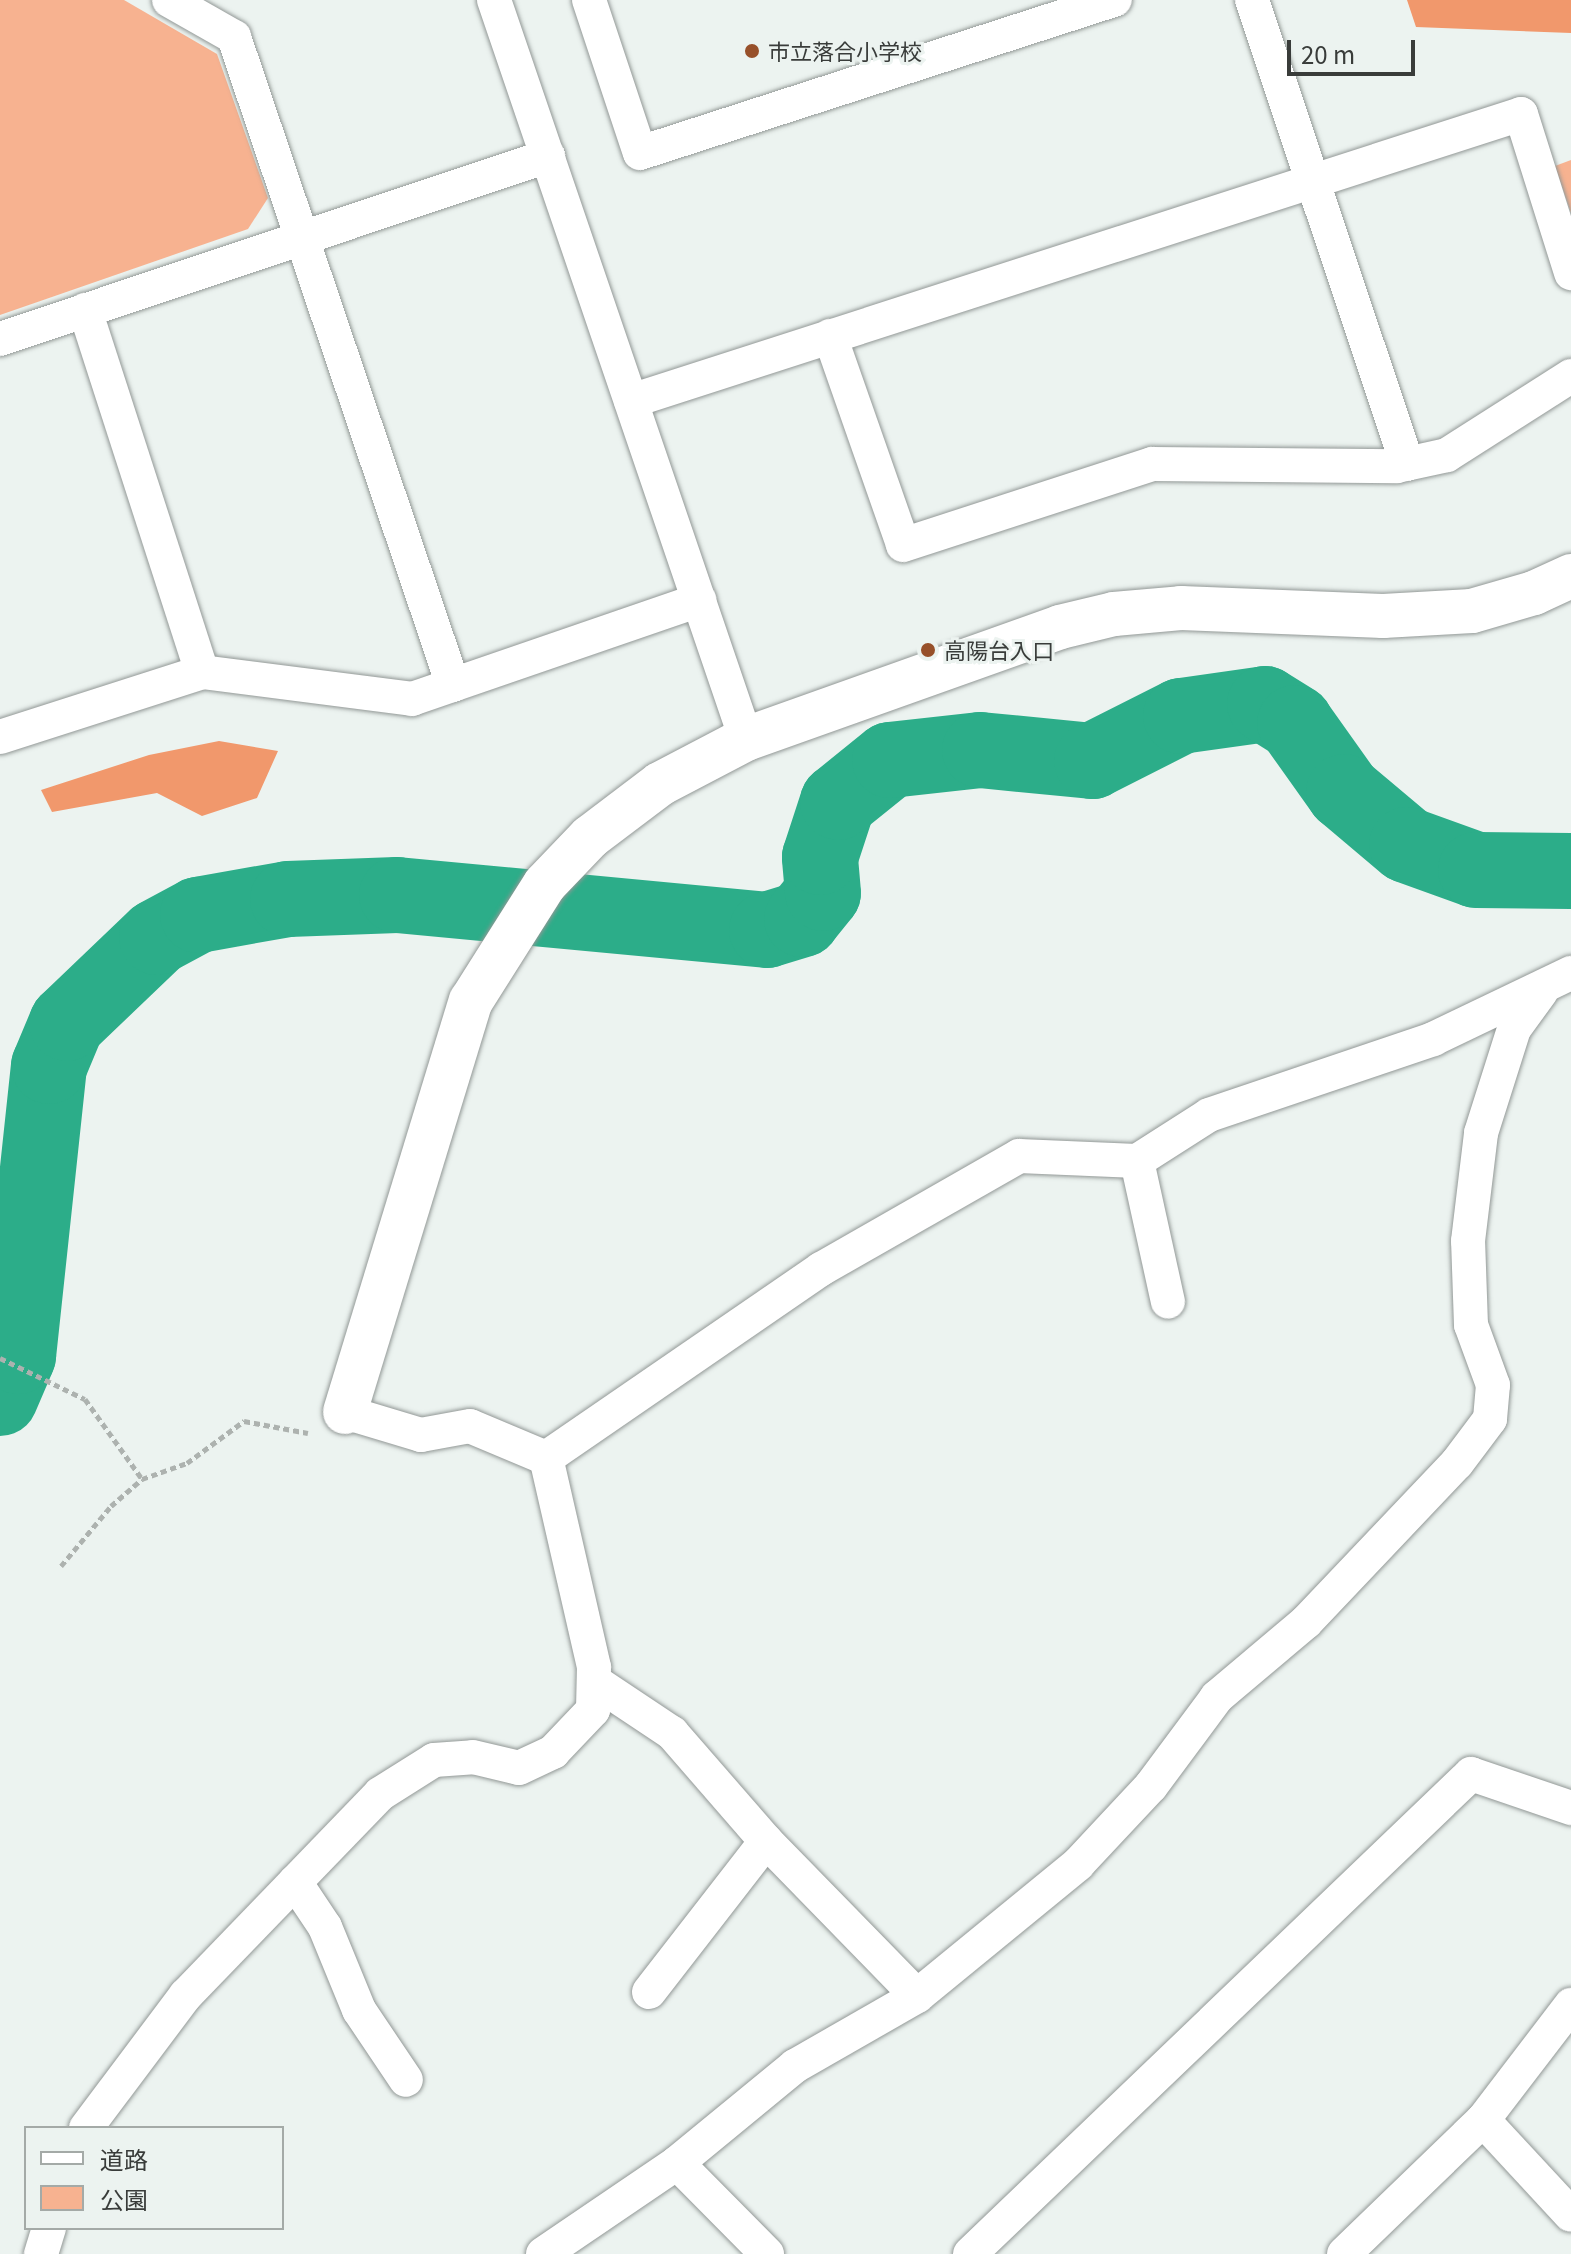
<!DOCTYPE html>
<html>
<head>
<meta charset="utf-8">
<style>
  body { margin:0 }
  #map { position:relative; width:1571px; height:2254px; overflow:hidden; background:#ecf3f0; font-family:Georgia,"Noto Sans JP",serif }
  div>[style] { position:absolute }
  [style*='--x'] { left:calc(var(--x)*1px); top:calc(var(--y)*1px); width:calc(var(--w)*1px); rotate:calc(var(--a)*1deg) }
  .green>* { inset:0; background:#f7b290 }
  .forest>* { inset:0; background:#f1986c }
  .river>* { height:76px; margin:-38px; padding:0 38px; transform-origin:38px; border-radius:38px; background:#2cad89 }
  .path>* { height:5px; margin-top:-2.5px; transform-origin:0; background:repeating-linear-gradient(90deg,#adb2af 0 6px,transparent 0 10px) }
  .roads { filter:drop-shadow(0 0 2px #929896) drop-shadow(0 0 2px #929896) }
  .street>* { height:34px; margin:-17px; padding:0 17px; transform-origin:17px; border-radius:17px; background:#fff }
  .secondary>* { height:44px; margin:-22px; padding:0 22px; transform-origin:22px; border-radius:22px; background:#fff }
  .dots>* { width:22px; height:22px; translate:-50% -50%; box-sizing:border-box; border:4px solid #ecf3f0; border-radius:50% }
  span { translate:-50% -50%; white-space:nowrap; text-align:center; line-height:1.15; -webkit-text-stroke:6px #ecf3f0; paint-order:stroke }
  .poi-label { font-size:22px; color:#393c3a }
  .left { translate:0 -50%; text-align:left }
  .legend { position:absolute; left:24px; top:2126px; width:260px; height:104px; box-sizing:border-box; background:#ecf3f0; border:2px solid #a4aaa7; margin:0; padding:10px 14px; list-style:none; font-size:24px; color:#393c3a }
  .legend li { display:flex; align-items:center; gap:16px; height:40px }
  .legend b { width:40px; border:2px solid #a4aaa7 }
  .scale { position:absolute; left:1287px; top:40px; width:128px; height:36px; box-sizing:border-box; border:4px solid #393c3a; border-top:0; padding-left:10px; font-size:24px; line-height:28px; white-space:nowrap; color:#393c3a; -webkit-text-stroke:6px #ecf3f0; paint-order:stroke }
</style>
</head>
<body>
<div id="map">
  <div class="green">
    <i style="clip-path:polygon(0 0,124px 0,217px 54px,268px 198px,248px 229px,0 315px)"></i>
    <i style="clip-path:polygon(1571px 160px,1571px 213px,1555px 166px)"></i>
  </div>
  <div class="forest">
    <i style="clip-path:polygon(1407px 0,1571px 0,1571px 33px,1416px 27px)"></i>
    <i style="clip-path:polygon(219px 741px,278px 751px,257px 798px,202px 816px,157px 793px,52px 812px,41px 790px,149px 755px)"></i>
  </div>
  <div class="river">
    <i style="--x:0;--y:1398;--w:46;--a:-66.8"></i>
    <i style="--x:18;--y:1356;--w:292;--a:-83.9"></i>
    <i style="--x:49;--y:1066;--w:47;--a:-67.3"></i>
    <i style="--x:67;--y:1023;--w:124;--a:-43.7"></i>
    <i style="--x:157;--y:937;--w:47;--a:-28.2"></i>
    <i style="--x:198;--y:915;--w:91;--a:-10.1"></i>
    <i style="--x:288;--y:899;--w:109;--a:-2.1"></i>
    <i style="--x:397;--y:895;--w:372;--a:5.4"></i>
    <i style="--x:767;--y:930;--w:37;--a:-17"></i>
    <i style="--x:802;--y:919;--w:33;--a:-51"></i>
    <i style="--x:823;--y:893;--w:36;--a:-95"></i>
    <i style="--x:820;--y:857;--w:58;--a:-71.9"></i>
    <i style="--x:838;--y:802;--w:67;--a:-38.9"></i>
    <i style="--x:890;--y:760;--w:91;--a:-6.3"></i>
    <i style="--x:980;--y:750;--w:113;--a:5.6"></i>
    <i style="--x:1092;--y:761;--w:100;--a:-26.8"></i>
    <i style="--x:1181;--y:716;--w:85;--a:-8.1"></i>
    <i style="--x:1265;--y:704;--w:36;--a:32"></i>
    <i style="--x:1295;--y:723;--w:85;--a:54.6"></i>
    <i style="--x:1344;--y:792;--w:82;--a:40.1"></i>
    <i style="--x:1407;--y:845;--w:73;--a:19.9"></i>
    <i style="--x:1476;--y:870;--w:95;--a:0.6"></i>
  </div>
  <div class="path">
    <i style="--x:0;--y:1358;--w:94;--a:25.8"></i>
    <i style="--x:85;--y:1399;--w:98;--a:54.5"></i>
    <i style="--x:61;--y:1566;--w:78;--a:-50.2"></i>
    <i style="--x:111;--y:1506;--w:41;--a:-41.1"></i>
    <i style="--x:142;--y:1479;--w:48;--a:-19.6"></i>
    <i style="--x:187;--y:1463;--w:71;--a:-36.4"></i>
    <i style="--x:244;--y:1421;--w:65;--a:10.6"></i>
  </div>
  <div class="roads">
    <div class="street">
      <i style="--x:169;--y:0;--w:75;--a:29.6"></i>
      <i style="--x:234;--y:37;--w:684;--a:71.33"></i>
      <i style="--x:494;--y:0;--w:781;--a:71.17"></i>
      <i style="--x:589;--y:0;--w:161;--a:71.6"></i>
      <i style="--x:640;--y:153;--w:499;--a:-17.9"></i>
      <i style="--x:1252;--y:0;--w:489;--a:71.5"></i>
      <i style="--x:85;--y:310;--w:380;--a:72.1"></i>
      <i style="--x:830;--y:336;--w:221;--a:70.7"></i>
      <i style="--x:903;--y:545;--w:262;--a:-18"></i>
      <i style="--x:1152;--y:464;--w:245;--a:0.5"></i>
      <i style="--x:1397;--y:466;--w:51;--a:-12.4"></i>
      <i style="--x:1447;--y:455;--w:147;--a:-32.5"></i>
      <i style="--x:0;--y:339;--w:578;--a:-18.47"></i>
      <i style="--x:631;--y:401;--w:935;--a:-17.87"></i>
      <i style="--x:1521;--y:114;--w:167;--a:72.5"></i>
      <i style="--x:0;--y:737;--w:212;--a:-17.8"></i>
      <i style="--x:202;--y:672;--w:212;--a:7.3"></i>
      <i style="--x:412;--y:699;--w:304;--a:-19"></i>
      <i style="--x:1137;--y:1161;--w:144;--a:77.6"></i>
      <i style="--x:546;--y:1458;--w:334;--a:-34.5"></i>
      <i style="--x:821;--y:1269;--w:228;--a:-29.7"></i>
      <i style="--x:1019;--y:1156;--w:118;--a:2.4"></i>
      <i style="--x:1137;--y:1161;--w:85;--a:-32.6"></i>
      <i style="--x:1209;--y:1115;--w:237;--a:-18.7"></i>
      <i style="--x:1433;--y:1039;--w:153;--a:-25.6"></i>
      <i style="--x:597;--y:1683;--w:90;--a:33.7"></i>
      <i style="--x:672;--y:1733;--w:143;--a:49"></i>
      <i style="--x:766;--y:1841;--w:216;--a:45.7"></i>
      <i style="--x:295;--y:1882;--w:54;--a:56.3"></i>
      <i style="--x:325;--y:1927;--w:90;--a:67.7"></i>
      <i style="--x:359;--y:2010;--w:84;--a:56.1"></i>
      <i style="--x:649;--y:1992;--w:191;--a:-52.2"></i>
      <i style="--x:1483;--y:2120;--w:129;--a:47.2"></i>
      <i style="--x:86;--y:2128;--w:166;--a:-53.1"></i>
      <i style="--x:186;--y:1995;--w:279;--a:-46"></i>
      <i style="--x:380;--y:1794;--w:64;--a:-32.2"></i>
      <i style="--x:434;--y:1760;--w:39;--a:-4"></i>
      <i style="--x:473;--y:1757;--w:47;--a:13.4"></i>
      <i style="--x:519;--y:1768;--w:38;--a:-25"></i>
      <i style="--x:553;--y:1752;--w:58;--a:-46.4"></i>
      <i style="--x:593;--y:1710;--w:43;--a:-88.7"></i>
      <i style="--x:594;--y:1667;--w:214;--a:-102.9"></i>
      <i style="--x:546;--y:1458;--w:82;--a:-157.2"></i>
      <i style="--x:470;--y:1426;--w:50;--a:169.6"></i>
      <i style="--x:421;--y:1435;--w:79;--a:-163.2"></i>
      <i style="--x:677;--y:2163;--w:128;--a:45.3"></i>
      <i style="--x:41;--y:2254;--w:27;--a:-73"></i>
      <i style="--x:543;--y:2254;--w:162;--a:-34.2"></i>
      <i style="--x:677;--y:2163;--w:153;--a:-39.4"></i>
      <i style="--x:795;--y:2066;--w:141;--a:-29.8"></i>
      <i style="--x:917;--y:1996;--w:208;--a:-39.3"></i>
      <i style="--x:1078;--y:1864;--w:107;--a:-46.9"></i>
      <i style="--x:1151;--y:1786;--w:111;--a:-53.4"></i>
      <i style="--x:1217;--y:1697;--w:116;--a:-40.1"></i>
      <i style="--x:1306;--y:1622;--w:219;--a:-46.5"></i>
      <i style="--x:1457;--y:1463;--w:55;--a:-53.1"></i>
      <i style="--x:1490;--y:1419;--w:34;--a:-85"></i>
      <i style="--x:1493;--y:1385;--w:64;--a:-110.1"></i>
      <i style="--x:1471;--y:1325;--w:84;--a:-92"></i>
      <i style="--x:1468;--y:1241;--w:109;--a:-83.1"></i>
      <i style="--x:1481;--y:1133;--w:109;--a:-72.4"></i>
      <i style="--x:1514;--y:1029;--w:46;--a:-53.9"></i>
      <i style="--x:970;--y:2254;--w:694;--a:-43.77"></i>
      <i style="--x:1471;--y:1774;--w:106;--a:18.8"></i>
      <i style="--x:1344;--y:2254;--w:193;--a:-44"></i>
      <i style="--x:1483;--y:2120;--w:145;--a:-52.6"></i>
    </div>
    <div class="secondary">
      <i style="--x:345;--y:1412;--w:430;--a:-73"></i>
      <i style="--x:471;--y:1001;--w:138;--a:-57.7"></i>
      <i style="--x:545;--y:884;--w:65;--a:-46.2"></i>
      <i style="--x:590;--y:837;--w:88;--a:-37.1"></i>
      <i style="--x:660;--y:784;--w:97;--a:-27.6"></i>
      <i style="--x:746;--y:739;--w:333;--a:-19.6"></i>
      <i style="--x:1060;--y:627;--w:56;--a:-13.5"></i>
      <i style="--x:1114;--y:614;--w:67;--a:-5.1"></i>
      <i style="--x:1181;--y:608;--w:202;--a:2.3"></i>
      <i style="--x:1383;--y:616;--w:89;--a:-3.2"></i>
      <i style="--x:1472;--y:611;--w:65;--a:-16.2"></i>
      <i style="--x:1534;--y:593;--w:41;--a:-24.7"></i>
    </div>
  </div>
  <div class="dots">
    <i style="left:752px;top:51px;background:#97502a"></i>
    <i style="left:928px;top:650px;background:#97502a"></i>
  </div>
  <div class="poi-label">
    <span class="left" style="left:768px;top:51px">市立落合小学校</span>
    <span class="left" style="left:944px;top:650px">高陽台入口</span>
  </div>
  <ul class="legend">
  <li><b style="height:10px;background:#fff"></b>道路</li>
  <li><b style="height:22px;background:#f7b290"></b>公園</li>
  </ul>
  <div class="scale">20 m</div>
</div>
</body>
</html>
